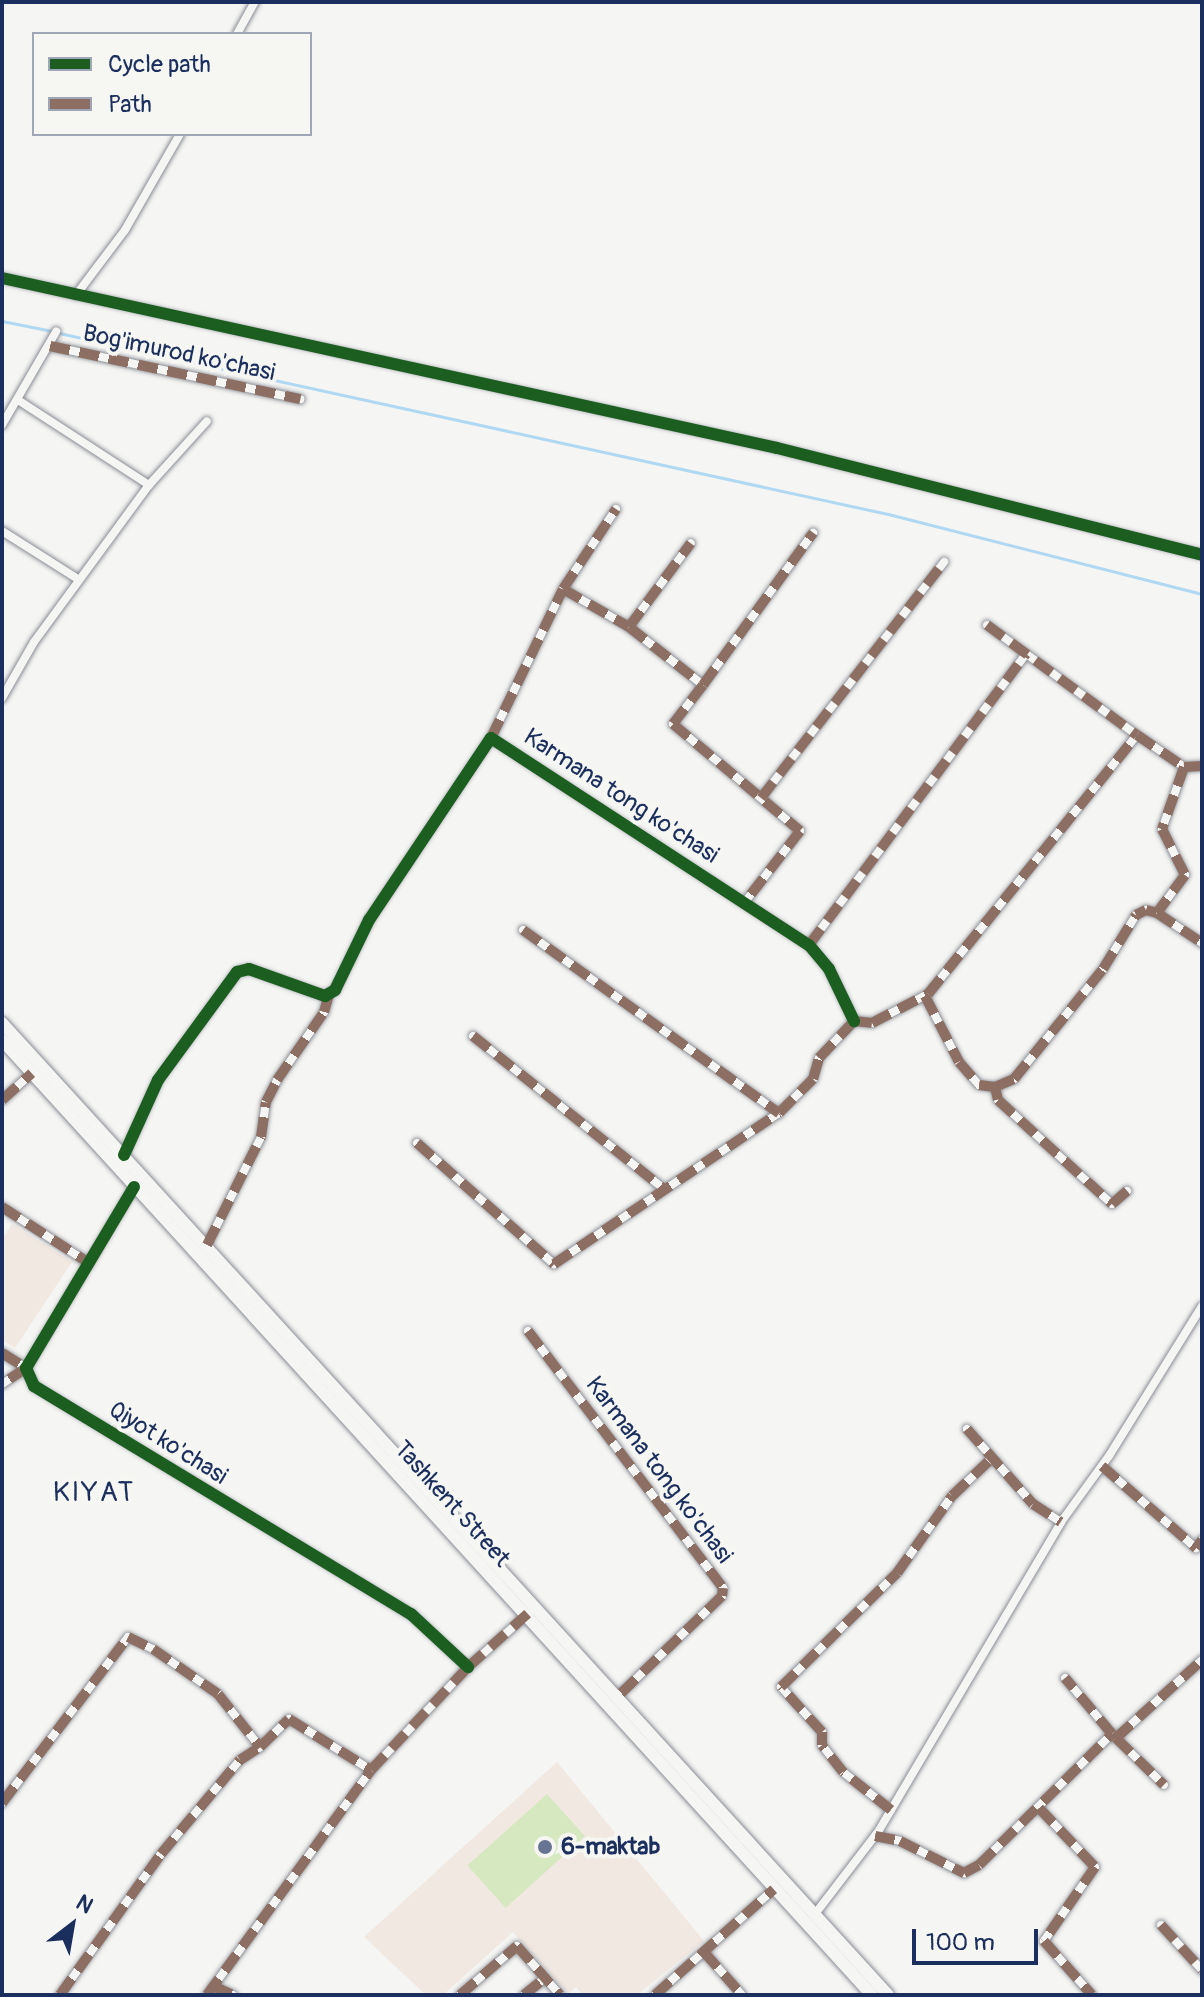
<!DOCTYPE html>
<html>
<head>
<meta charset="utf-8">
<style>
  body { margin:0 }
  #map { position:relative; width:1204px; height:1997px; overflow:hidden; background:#f5f5f3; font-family:Pangolin,sans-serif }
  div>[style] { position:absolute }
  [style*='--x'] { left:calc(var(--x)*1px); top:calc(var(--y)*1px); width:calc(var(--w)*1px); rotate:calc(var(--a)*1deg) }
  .built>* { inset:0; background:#f1e8e1 }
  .green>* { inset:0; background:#d6e8c0; transform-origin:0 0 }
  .stream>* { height:3px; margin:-1.5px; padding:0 1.5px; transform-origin:1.5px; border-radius:1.5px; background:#b0d8f2 }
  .roads { filter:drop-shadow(0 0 2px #898d95) drop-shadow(0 0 2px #898d95) }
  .minor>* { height:8px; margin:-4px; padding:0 4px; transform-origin:4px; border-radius:4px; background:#f5f5f3 }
  .highway>* { height:12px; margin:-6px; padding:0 6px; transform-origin:6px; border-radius:6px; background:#f5f5f3 }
  .quiet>* { height:10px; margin-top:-5px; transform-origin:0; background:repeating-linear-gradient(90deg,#8d6e63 0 20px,transparent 0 30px) }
  .cycleway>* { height:12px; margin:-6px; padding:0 6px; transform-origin:6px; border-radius:6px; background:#1b5e20 }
  .dots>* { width:22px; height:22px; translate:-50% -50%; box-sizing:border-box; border:4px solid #f6f6f2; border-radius:50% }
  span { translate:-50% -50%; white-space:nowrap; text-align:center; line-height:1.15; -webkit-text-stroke:8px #f6f6f2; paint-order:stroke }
  .street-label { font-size:24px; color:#1b2f5e }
  .poi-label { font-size:24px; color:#1b2f5e; font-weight:700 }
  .left { translate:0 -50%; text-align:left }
  .quarter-label { font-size:28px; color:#1b2f5e; letter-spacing:2px }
  .frame { position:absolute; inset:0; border:4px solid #1b2f5e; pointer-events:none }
  .legend { position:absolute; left:32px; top:32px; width:280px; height:104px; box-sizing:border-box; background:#f6f6f2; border:2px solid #9ea6b7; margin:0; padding:10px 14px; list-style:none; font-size:24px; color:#1b2f5e }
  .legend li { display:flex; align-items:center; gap:16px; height:40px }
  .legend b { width:40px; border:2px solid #9ea6b7 }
  .north { position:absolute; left:32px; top:1885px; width:80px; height:80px; -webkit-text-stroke:6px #f6f6f2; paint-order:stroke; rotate:31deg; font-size:22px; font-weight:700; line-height:32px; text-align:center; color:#1b2f5e }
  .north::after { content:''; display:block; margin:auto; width:28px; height:36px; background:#1b2f5e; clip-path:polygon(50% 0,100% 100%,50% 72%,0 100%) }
  .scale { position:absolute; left:912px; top:1929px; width:126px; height:36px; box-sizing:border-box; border:4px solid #1b2f5e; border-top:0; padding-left:10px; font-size:24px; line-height:28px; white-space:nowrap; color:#1b2f5e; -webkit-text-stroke:6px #f6f6f2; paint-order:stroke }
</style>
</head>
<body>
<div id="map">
  <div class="built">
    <i style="clip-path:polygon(12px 1224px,72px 1262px,15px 1348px,2px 1340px,2px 1239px)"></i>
    <i style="clip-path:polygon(557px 1762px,704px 1941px,637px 1995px,583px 1995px,576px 1987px,568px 1994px,513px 1932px,443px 1995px,426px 1995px,364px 1937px)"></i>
  </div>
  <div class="green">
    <i style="left:547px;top:1794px;width:57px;height:107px;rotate:48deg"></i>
  </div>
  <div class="stream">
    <i style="--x:2;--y:321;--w:51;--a:11.3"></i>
    <i style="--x:59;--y:333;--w:853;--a:12.32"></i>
    <i style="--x:892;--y:515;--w:320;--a:14.3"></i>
  </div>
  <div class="roads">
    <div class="minor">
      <i style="--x:237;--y:34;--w:37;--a:-61"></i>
      <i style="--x:2;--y:278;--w:793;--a:12.37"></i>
      <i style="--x:777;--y:448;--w:438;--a:14.1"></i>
      <i style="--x:76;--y:295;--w:81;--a:-53"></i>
      <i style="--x:125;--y:230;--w:111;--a:-60.2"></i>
      <i style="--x:50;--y:346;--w:256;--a:12"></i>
      <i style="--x:2;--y:425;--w:108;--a:-59.9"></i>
      <i style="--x:149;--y:485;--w:86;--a:-47.8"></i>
      <i style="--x:2;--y:531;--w:90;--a:32.3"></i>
      <i style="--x:563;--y:589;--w:76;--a:29.9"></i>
      <i style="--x:629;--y:627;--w:94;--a:38.1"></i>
      <i style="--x:703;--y:685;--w:49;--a:127.6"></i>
      <i style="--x:673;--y:724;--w:166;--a:40.1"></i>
      <i style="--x:800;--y:831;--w:90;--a:127.8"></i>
      <i style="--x:987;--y:625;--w:186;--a:36.3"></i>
      <i style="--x:629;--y:627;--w:104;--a:-53.6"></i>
      <i style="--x:703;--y:685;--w:188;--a:-54.1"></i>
      <i style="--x:2;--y:698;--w:64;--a:-60.3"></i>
      <i style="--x:34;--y:642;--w:195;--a:-53.8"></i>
      <i style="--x:149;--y:485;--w:156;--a:-147"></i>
      <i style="--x:491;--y:738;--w:165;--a:-64.2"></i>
      <i style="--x:563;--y:589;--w:96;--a:-56.5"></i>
      <i style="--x:1184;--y:767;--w:18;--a:-3"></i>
      <i style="--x:761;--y:798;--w:299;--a:-52.2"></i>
      <i style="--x:523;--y:930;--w:315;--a:35.6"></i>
      <i style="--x:779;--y:1113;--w:48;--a:-45"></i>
      <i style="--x:813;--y:1079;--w:22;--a:-74"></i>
      <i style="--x:819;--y:1058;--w:51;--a:-46.6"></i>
      <i style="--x:809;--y:945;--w:363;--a:-53.3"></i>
      <i style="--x:925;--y:996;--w:74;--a:62.7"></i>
      <i style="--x:959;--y:1062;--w:30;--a:49"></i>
      <i style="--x:979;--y:1085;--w:16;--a:7"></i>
      <i style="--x:995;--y:1087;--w:21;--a:-23"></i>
      <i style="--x:1014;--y:1079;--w:141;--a:-51"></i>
      <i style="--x:1103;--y:969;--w:63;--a:-58.6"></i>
      <i style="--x:1136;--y:915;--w:11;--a:-27"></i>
      <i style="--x:1146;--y:910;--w:11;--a:15"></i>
      <i style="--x:854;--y:1021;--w:18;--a:6"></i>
      <i style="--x:872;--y:1023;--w:63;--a:-27.4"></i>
      <i style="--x:928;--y:994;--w:333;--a:-51.1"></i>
      <i style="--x:1137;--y:735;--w:57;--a:34.2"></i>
      <i style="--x:1184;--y:767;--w:66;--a:109.5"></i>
      <i style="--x:1162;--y:829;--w:51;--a:63.4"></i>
      <i style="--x:1185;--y:875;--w:47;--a:126.4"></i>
      <i style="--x:1157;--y:913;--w:54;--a:33.7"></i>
      <i style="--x:473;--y:1036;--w:243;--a:38.7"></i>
      <i style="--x:995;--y:1087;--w:13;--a:77"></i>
      <i style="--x:998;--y:1100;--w:154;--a:42.4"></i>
      <i style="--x:1112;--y:1204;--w:20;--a:-41"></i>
      <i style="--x:2;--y:1100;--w:40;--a:-42"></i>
      <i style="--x:417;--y:1143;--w:183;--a:41.5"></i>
      <i style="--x:554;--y:1264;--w:271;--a:-33.9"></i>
      <i style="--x:124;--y:1155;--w:82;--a:-65.6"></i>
      <i style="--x:158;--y:1080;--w:134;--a:-53.8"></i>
      <i style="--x:237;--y:972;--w:12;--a:-14"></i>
      <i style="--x:249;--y:969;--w:81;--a:19.6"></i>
      <i style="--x:325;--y:996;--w:12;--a:-31"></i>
      <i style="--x:335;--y:990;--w:78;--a:-64.1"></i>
      <i style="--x:369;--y:920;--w:219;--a:-56.2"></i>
      <i style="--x:491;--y:738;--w:379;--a:33.1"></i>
      <i style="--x:809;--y:945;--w:31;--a:50"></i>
      <i style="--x:829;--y:969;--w:58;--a:64.3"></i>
      <i style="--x:134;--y:1187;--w:211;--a:120.8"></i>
      <i style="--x:26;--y:1368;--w:20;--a:66"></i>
      <i style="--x:34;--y:1386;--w:441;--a:31.2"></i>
      <i style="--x:411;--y:1614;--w:78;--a:42.9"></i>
      <i style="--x:2;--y:1207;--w:103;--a:32.8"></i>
      <i style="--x:207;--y:1245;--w:121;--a:-63.4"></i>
      <i style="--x:261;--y:1137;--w:35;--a:-82"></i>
      <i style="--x:266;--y:1102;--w:25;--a:-63"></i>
      <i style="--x:277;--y:1080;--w:83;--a:-55.3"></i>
      <i style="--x:324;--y:1012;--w:19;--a:-74"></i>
      <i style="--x:528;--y:1331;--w:323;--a:52.8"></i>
      <i style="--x:723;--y:1588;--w:8;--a:97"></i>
      <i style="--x:722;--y:1596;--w:146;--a:136.1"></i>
      <i style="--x:2;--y:1353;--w:28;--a:32"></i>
      <i style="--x:26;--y:1368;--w:29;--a:146"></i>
      <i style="--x:967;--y:1429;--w:100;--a:48.7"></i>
      <i style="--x:1033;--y:1504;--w:33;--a:33"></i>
      <i style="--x:1102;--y:1466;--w:125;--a:41.1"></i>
      <i style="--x:1196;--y:1548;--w:10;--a:-53"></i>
      <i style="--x:1112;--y:1734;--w:6;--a:45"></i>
      <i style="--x:1116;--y:1738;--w:116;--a:-42.2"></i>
      <i style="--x:1116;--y:1738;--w:67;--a:44.4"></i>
      <i style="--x:2;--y:1803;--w:208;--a:-52.8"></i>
      <i style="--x:128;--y:1637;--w:28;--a:26"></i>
      <i style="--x:153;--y:1649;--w:79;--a:34.7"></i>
      <i style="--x:218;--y:1694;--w:68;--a:51.6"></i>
      <i style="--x:260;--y:1747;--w:40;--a:-44"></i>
      <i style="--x:289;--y:1719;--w:97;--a:31.9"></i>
      <i style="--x:1039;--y:1808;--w:81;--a:46.5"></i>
      <i style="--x:1095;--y:1867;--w:90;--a:124.6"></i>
      <i style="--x:1044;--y:1941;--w:72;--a:48.4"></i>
      <i style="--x:891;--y:1810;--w:61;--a:-141.6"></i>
      <i style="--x:843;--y:1772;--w:34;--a:-128"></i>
      <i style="--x:822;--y:1745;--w:13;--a:-90"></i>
      <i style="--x:822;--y:1732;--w:61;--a:-132.3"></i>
      <i style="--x:781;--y:1687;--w:163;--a:-44.5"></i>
      <i style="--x:897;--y:1573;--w:95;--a:-54.5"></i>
      <i style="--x:952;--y:1496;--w:55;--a:-43.5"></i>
      <i style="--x:875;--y:1836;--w:25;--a:11"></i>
      <i style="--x:900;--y:1841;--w:72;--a:26.6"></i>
      <i style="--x:964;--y:1873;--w:17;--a:-28"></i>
      <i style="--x:979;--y:1865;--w:187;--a:-44.6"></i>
      <i style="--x:1112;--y:1734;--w:73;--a:-130"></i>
      <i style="--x:815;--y:1914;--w:103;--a:-52.5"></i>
      <i style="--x:878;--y:1832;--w:360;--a:-59.4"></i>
      <i style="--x:1061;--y:1522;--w:82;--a:-54"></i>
      <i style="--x:1109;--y:1456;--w:176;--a:-58.2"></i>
      <i style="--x:1161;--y:1925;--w:61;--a:47.7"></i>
      <i style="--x:704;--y:1952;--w:57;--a:48.5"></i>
      <i style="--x:213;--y:1986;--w:22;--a:24"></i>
      <i style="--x:60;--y:1995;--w:173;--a:-54.4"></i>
      <i style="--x:161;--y:1854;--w:123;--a:-50"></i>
      <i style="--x:240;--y:1760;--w:24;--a:-33"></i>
      <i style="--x:207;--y:1995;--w:278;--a:-53.9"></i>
      <i style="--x:371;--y:1770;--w:141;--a:-46.7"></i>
      <i style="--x:468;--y:1667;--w:83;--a:-41.6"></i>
      <i style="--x:460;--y:1995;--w:75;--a:-40.7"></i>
      <i style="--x:517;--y:1946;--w:65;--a:48.7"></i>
      <i style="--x:524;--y:1995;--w:27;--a:-39"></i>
      <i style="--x:655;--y:1995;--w:159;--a:-41.7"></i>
    </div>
    <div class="highway">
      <i style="--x:2;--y:1023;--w:1315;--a:47.65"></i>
      <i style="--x:2;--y:1040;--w:1292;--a:47.67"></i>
    </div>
  </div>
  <div class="quiet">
    <i style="--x:50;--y:346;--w:256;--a:12"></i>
    <i style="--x:563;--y:589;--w:76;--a:29.9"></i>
    <i style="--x:629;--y:627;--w:94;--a:38.1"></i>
    <i style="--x:703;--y:685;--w:49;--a:127.6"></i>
    <i style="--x:673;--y:724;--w:166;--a:40.1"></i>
    <i style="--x:800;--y:831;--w:90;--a:127.8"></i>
    <i style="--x:987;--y:625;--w:186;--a:36.3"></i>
    <i style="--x:629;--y:627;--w:104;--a:-53.6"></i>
    <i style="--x:703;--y:685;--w:188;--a:-54.1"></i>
    <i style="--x:491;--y:738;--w:165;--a:-64.2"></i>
    <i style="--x:563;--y:589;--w:96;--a:-56.5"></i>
    <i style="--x:1184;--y:767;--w:18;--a:-3"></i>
    <i style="--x:761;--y:798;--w:299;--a:-52.2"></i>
    <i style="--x:523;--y:930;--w:315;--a:35.6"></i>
    <i style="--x:779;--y:1113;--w:48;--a:-45"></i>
    <i style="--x:813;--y:1079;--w:22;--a:-74"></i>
    <i style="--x:819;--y:1058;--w:51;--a:-46.6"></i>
    <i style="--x:809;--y:945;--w:363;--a:-53.3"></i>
    <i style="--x:925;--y:996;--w:74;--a:62.7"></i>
    <i style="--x:959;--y:1062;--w:30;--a:49"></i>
    <i style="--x:979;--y:1085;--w:16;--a:7"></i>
    <i style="--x:995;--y:1087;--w:21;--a:-23"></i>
    <i style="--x:1014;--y:1079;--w:141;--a:-51"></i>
    <i style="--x:1103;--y:969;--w:63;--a:-58.6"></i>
    <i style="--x:1136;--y:915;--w:11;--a:-27"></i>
    <i style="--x:1146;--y:910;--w:11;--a:15"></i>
    <i style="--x:854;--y:1021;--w:18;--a:6"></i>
    <i style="--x:872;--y:1023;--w:63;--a:-27.4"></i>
    <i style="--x:928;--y:994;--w:333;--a:-51.1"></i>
    <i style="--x:1137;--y:735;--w:57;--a:34.2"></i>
    <i style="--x:1184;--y:767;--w:66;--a:109.5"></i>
    <i style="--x:1162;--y:829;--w:51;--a:63.4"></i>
    <i style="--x:1185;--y:875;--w:47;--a:126.4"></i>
    <i style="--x:1157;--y:913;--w:54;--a:33.7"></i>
    <i style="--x:473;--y:1036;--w:243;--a:38.7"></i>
    <i style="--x:995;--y:1087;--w:13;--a:77"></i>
    <i style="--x:998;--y:1100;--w:154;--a:42.4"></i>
    <i style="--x:1112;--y:1204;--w:20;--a:-41"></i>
    <i style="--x:2;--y:1100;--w:40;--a:-42"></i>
    <i style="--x:417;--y:1143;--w:183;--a:41.5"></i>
    <i style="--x:554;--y:1264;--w:271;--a:-33.9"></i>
    <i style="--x:2;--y:1207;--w:103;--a:32.8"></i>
    <i style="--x:207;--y:1245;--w:121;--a:-63.4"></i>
    <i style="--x:261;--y:1137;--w:35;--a:-82"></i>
    <i style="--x:266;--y:1102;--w:25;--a:-63"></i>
    <i style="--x:277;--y:1080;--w:83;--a:-55.3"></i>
    <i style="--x:324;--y:1012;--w:19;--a:-74"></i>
    <i style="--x:528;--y:1331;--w:323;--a:52.8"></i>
    <i style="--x:723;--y:1588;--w:8;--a:97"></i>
    <i style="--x:722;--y:1596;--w:146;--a:136.1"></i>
    <i style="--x:2;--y:1353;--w:28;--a:32"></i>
    <i style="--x:26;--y:1368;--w:29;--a:146"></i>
    <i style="--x:967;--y:1429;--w:100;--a:48.7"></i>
    <i style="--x:1033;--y:1504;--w:33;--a:33"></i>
    <i style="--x:1102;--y:1466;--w:125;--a:41.1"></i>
    <i style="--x:1196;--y:1548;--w:10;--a:-53"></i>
    <i style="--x:1112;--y:1734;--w:6;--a:45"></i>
    <i style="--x:1116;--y:1738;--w:116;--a:-42.2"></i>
    <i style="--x:1116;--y:1738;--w:67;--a:44.4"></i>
    <i style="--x:2;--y:1803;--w:208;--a:-52.8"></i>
    <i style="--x:128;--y:1637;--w:28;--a:26"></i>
    <i style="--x:153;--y:1649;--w:79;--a:34.7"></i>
    <i style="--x:218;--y:1694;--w:68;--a:51.6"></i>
    <i style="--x:260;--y:1747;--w:40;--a:-44"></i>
    <i style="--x:289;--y:1719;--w:97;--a:31.9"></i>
    <i style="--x:1039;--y:1808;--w:81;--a:46.5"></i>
    <i style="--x:1095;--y:1867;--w:90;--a:124.6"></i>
    <i style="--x:1044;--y:1941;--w:72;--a:48.4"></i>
    <i style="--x:891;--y:1810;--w:61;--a:-141.6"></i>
    <i style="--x:843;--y:1772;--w:34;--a:-128"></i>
    <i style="--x:822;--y:1745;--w:13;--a:-90"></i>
    <i style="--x:822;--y:1732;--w:61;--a:-132.3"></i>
    <i style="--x:781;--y:1687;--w:163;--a:-44.5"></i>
    <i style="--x:897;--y:1573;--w:95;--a:-54.5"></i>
    <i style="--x:952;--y:1496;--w:55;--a:-43.5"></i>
    <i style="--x:875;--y:1836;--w:25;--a:11"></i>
    <i style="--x:900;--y:1841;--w:72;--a:26.6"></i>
    <i style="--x:964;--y:1873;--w:17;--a:-28"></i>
    <i style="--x:979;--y:1865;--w:187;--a:-44.6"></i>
    <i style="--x:1112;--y:1734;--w:73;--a:-130"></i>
    <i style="--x:1161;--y:1925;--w:61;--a:47.7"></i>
    <i style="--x:704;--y:1952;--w:57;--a:48.5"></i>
    <i style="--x:213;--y:1986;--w:22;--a:24"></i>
    <i style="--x:60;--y:1995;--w:173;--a:-54.4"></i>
    <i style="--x:161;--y:1854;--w:123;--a:-50"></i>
    <i style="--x:240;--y:1760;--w:24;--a:-33"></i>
    <i style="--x:207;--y:1995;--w:278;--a:-53.9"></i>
    <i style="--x:371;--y:1770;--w:141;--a:-46.7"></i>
    <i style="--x:468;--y:1667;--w:90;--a:-41.8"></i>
    <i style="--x:460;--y:1995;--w:75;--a:-40.7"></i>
    <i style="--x:517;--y:1946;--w:65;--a:48.7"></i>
    <i style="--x:524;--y:1995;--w:27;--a:-39"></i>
    <i style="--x:655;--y:1995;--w:159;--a:-41.7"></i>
  </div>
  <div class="cycleway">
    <i style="--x:2;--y:278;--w:793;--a:12.37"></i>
    <i style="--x:777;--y:448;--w:438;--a:14.1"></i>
    <i style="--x:124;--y:1155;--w:82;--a:-65.6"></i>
    <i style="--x:158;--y:1080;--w:134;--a:-53.8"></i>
    <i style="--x:237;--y:972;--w:12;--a:-14"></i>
    <i style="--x:249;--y:969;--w:81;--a:19.6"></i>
    <i style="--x:325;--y:996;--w:12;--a:-31"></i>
    <i style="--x:335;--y:990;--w:78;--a:-64.1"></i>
    <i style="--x:369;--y:920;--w:219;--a:-56.2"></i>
    <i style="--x:491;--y:738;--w:379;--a:33.1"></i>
    <i style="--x:809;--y:945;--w:31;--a:50"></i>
    <i style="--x:829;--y:969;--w:58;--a:64.3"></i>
    <i style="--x:134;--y:1187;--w:211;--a:120.8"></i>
    <i style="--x:26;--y:1368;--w:20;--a:66"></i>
    <i style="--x:34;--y:1386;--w:441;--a:31.2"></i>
    <i style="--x:411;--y:1614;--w:78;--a:42.9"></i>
  </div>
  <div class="dots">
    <i style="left:545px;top:1847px;background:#677492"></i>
  </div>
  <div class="street-label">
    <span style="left:179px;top:353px;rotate:12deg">Bog'imurod ko'chasi</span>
    <span style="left:621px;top:796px;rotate:33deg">Karmana tong ko'chasi</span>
    <span style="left:168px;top:1443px;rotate:32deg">Qiyot ko'chasi</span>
    <span style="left:659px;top:1470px;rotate:53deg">Karmana tong ko'chasi</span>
    <span style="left:452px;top:1504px;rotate:48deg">Tashkent Street</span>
  </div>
  <div class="poi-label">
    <span class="left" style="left:561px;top:1847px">6-maktab</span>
  </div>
  <div class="quarter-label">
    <span style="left:94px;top:1493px">KIYAT</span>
  </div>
  <div class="frame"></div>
  <ul class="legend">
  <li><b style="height:10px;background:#1b5e20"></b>Cycle path</li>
  <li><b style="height:10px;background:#8d6e63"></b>Path</li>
  </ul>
  <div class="north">N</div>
  <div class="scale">100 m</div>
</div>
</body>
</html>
